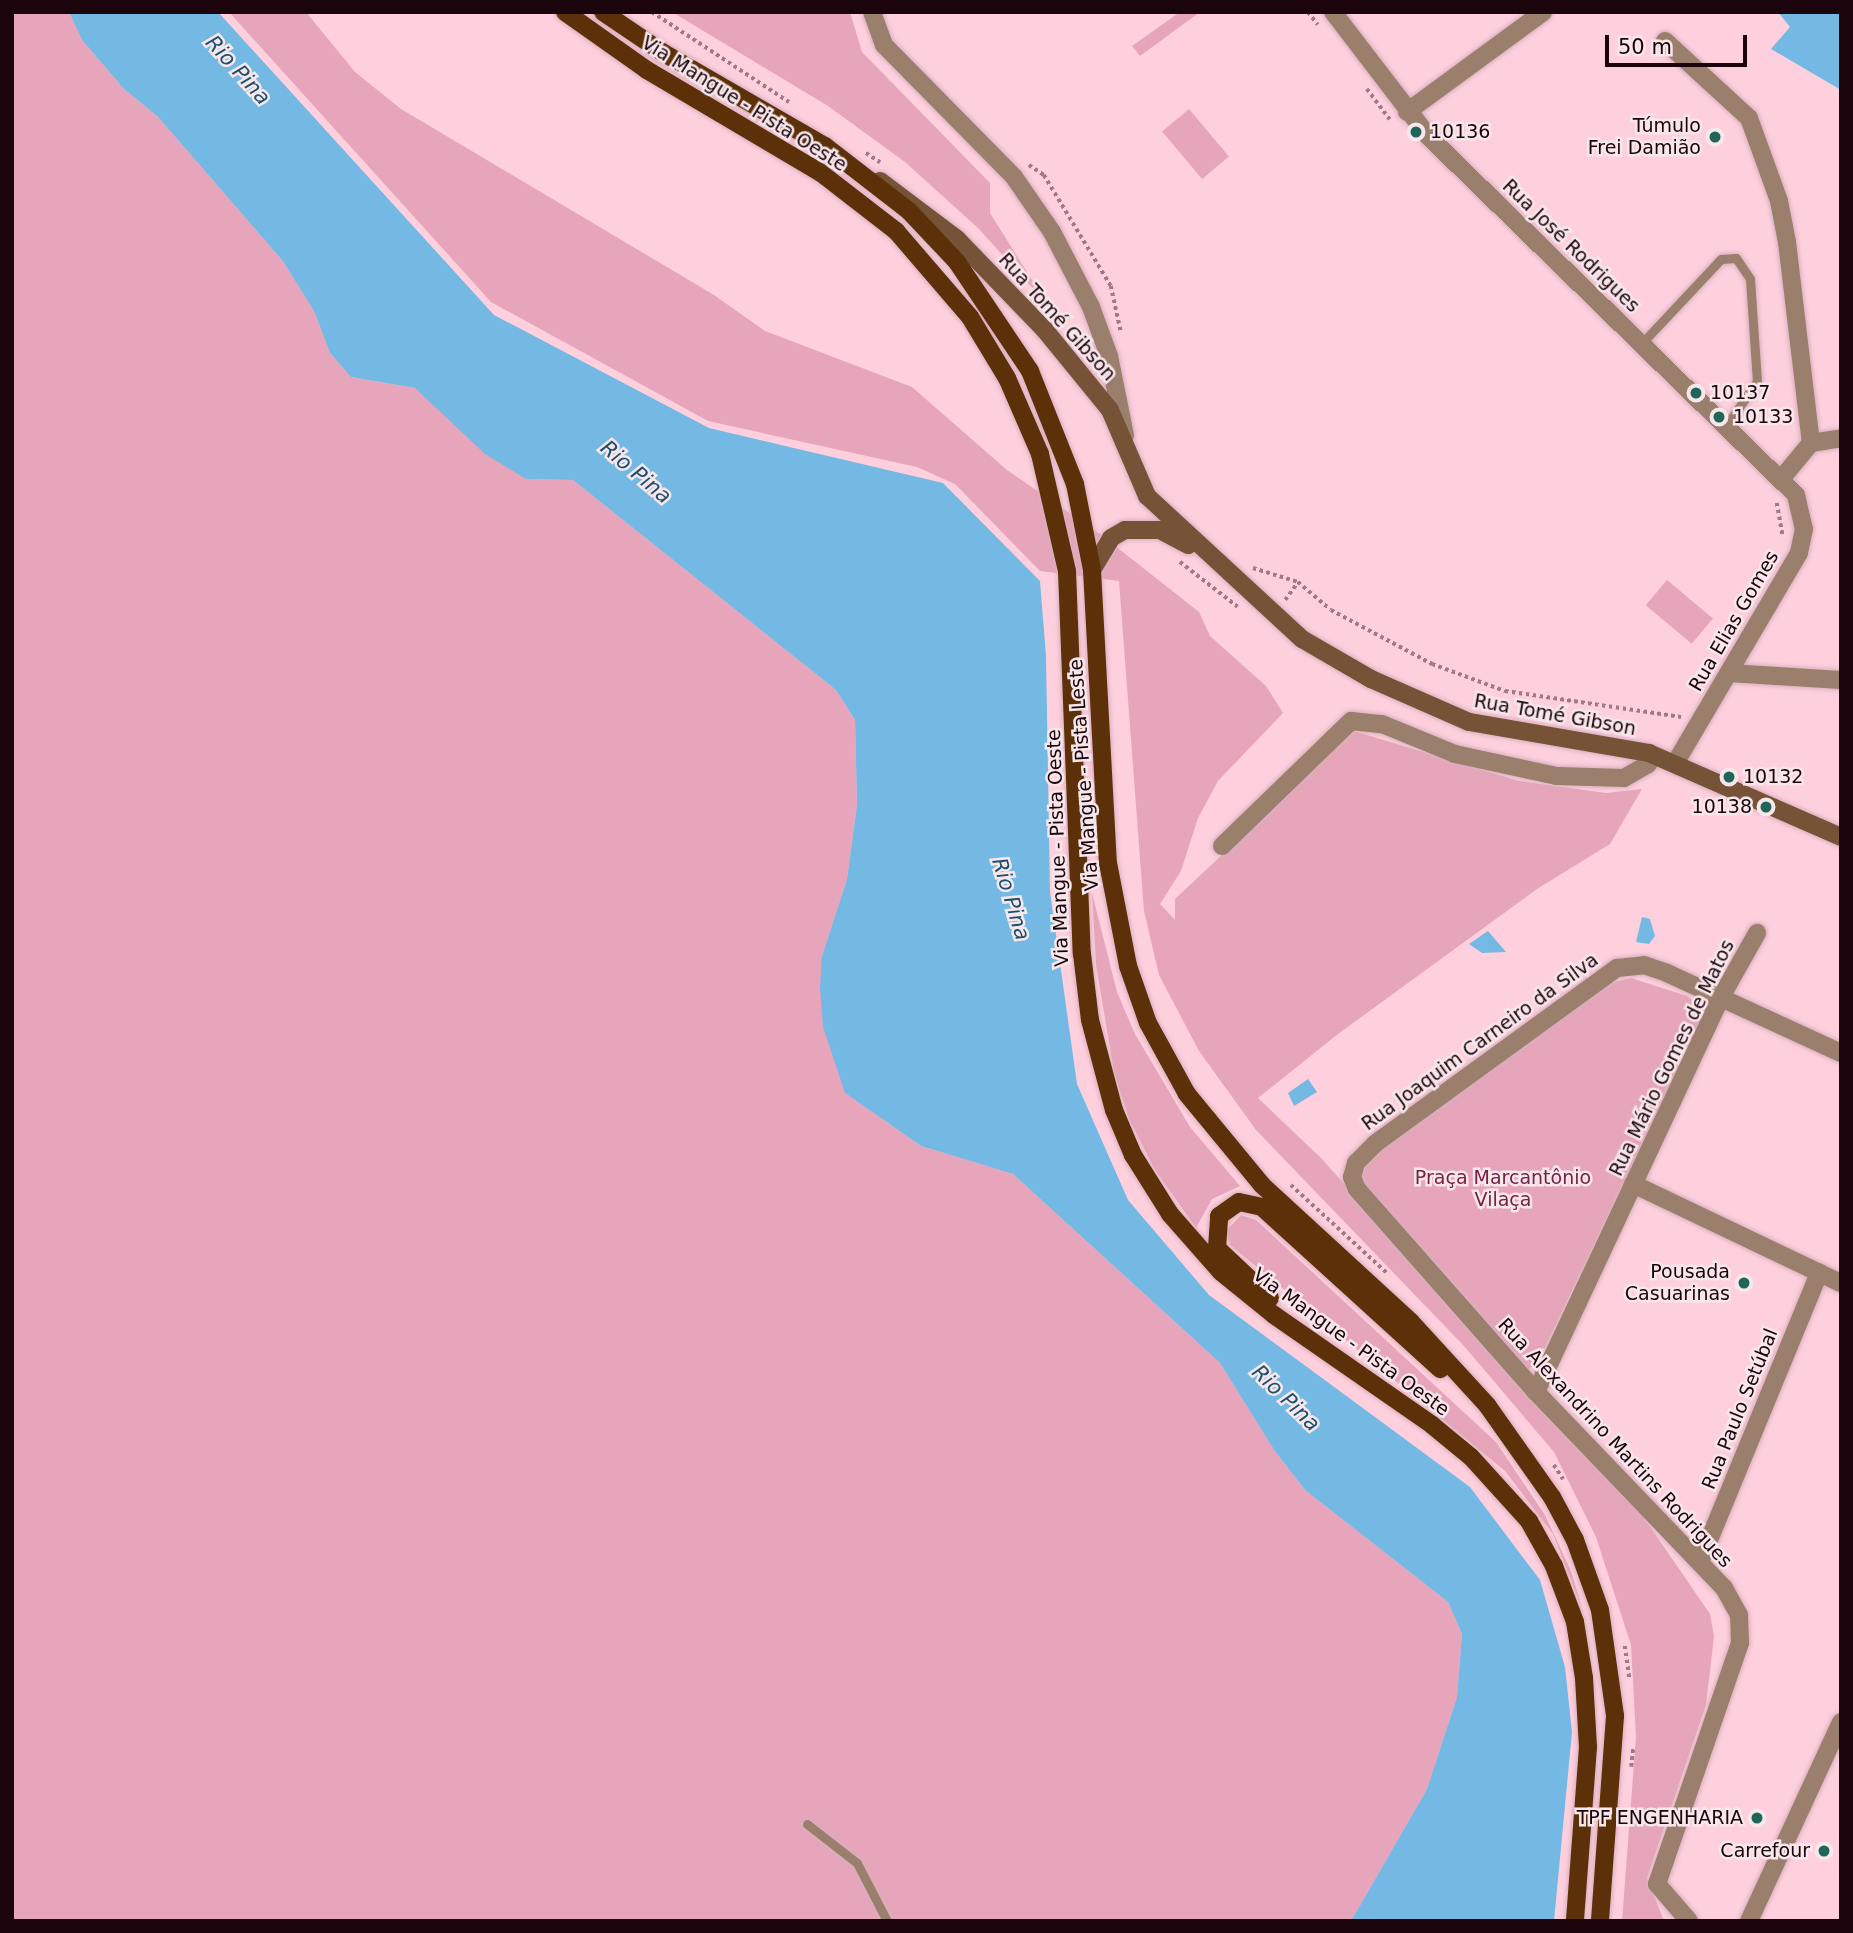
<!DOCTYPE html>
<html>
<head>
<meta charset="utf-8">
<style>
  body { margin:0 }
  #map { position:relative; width:1853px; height:1933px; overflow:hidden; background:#fed0de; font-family:"DejaVu Sans",sans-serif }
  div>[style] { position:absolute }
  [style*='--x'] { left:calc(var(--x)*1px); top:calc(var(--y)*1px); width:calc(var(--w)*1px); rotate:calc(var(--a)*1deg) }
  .green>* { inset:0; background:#e6a5ba; transform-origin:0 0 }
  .water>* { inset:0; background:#74b8e4 }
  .path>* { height:3.5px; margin-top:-1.75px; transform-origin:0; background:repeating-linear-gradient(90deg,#9f7a86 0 3.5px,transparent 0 7px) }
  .roads { filter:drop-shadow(0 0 2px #daafbd) drop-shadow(0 0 2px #daafbd) }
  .lane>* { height:9px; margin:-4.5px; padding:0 4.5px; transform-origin:4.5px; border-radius:4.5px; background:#997f6c }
  .street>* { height:18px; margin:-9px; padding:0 9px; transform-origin:9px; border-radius:9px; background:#997f6c }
  .secondary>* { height:18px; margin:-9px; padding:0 9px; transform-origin:9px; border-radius:9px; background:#765236 }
  .primary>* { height:18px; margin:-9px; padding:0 9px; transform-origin:9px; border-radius:9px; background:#5c3109 }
  .dots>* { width:19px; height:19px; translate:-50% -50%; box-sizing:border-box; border:4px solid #f7e7eb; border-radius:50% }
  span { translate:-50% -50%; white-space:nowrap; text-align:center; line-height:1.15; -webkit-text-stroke:5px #f7e7eb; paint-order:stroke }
  .street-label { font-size:19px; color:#1c040d }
  .poi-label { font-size:19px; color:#1c040d }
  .right { translate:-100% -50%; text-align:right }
  .left { translate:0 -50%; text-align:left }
  .park-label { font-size:19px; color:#772146 }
  .water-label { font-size:21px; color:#1b506e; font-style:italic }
  .frame { position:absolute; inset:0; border:14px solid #1c040d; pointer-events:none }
  .scale { position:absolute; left:1605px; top:35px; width:142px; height:32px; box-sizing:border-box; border:4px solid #1c040d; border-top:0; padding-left:9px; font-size:21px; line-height:24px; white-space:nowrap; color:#1c040d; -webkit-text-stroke:5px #f7e7eb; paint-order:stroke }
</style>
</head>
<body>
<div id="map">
  <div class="green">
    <i style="clip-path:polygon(12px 12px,69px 12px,82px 40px,123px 88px,158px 117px,282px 260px,314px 311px,330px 353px,351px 377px,415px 388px,526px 479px,573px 480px,836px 690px,855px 720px,857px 805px,847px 879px,822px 956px,845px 1093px,921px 1146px,1013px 1174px,1220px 1363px,1274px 1450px,1305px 1490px,1448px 1602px,1462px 1634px,1457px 1697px,1427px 1789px,1351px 1921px,12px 1921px)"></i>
    <i style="clip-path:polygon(229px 12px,306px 12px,355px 72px,401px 109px,714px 295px,765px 331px,912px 387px,1007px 470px,1100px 534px,1199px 612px,1210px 636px,1266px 686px,1283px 713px,1218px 781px,1198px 818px,1181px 871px,1160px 904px,1175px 920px,1175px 899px,1354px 731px,1519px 781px,1606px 793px,1642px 789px,1610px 844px,1537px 889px,1338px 1034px,1258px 1098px,1321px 1158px,1640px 1512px,1710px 1614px,1714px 1636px,1706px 1705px,1647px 1878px,1664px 1921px,1622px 1921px,1636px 1737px,1631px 1645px,1596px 1537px,1554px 1452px,1464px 1346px,1256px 1130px,1199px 1051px,1159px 975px,1144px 911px,1119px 581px,1040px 571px,955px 484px,917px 467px,708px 421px,491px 302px)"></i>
    <i style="clip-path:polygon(672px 12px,850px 12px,862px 52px,990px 183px,990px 213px,1047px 304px,978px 228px,905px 162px,828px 106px)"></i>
    <i style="clip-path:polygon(1180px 12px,1200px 12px,1140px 56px,1132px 46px)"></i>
    <i style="left:1189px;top:109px;width:62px;height:35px;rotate:50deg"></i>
    <i style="left:1667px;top:580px;width:60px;height:33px;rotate:40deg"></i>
    <i style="clip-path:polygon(1092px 893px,1117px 992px,1135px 1034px,1190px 1127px,1240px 1186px,1212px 1199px,1196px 1228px,1155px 1170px,1129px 1119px,1114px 1072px,1096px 965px)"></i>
    <i style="clip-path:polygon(1631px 978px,1687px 996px,1700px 1006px,1702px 1017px,1542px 1354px,1530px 1369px,1521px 1370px,1359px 1180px,1361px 1164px,1611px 983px)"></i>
    <i style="clip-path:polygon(1241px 1215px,1256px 1220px,1496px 1442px,1545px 1515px,1571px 1571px,1582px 1608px,1553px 1534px,1505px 1471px,1230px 1245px,1226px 1231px)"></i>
  </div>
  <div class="water">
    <i style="clip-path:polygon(69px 12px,218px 12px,494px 315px,709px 428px,943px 483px,1040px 581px,1046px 656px,1050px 892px,1077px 1084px,1128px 1200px,1209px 1295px,1470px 1487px,1540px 1580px,1565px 1667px,1572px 1732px,1554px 1921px,1351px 1921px,1427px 1789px,1457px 1697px,1462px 1634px,1448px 1602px,1305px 1490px,1274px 1450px,1220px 1363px,1013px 1174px,921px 1146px,845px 1093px,823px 1027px,820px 988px,822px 956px,847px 879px,857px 805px,855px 720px,836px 690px,573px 480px,526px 479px,485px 454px,415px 388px,351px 377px,330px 353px,314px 311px,282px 260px,158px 117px,123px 88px,82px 40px)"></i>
    <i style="clip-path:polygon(1778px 12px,1841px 12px,1841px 90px,1771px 49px,1790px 27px)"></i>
    <i style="clip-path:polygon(1642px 917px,1650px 919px,1655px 936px,1649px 944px,1636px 942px)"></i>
    <i style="clip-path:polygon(1488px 931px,1506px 952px,1482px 953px,1469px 944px)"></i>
    <i style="clip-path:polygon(1308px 1079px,1317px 1092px,1294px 1106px,1288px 1093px)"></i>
  </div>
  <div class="path">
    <i style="--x:652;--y:12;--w:164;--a:33.3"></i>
    <i style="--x:1308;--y:12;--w:16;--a:52"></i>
    <i style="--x:1367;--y:89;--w:38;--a:53"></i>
    <i style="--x:866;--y:153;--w:17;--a:33"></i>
    <i style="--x:1029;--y:165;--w:18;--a:34"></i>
    <i style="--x:1044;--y:175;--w:130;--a:58.9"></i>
    <i style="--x:1111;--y:286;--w:47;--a:77.7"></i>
    <i style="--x:1777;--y:503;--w:34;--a:80"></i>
    <i style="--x:1180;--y:562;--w:73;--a:37.8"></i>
    <i style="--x:1253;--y:568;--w:47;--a:17.3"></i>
    <i style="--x:1298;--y:582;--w:43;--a:40.3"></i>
    <i style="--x:1331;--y:610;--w:115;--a:28.1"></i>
    <i style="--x:1432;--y:664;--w:78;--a:20.3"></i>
    <i style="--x:1505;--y:691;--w:178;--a:8.4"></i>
    <i style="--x:1285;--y:600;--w:22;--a:-54"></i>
    <i style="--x:1291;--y:1185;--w:132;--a:42.5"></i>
    <i style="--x:1554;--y:1465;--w:17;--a:57"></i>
    <i style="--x:1625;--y:1646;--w:34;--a:82"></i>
    <i style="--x:1631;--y:1767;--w:20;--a:-84"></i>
  </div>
  <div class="roads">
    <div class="lane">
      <i style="--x:1642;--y:343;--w:115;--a:-46.8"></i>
      <i style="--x:1721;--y:259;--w:15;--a:-4"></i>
      <i style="--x:1736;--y:258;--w:25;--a:56"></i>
      <i style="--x:1750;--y:279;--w:102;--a:86.1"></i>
      <i style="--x:1757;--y:381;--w:53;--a:124.3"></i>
      <i style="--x:807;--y:1824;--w:63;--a:38"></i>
      <i style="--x:857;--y:1863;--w:65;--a:62.7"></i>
    </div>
    <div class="street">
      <i style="--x:872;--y:12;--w:35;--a:70"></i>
      <i style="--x:884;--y:45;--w:185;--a:45.4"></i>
      <i style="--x:1014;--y:177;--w:67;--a:55.4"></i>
      <i style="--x:1052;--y:232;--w:85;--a:62.5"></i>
      <i style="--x:1091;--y:307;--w:52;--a:69.8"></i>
      <i style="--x:1109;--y:356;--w:81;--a:78.6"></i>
      <i style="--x:1333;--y:12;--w:156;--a:52.5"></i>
      <i style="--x:1428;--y:136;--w:514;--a:44.29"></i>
      <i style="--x:1796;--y:495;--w:35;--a:77"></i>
      <i style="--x:1804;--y:529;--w:25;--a:102"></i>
      <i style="--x:1799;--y:553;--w:243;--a:120.5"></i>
      <i style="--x:1665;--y:41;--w:114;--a:42.5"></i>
      <i style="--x:1749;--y:118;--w:88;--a:70.1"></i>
      <i style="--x:1779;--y:201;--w:42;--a:79"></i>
      <i style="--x:1787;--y:242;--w:202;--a:83.2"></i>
      <i style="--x:1407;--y:112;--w:169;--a:-36.3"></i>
      <i style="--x:1782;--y:478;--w:45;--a:-50.4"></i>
      <i style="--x:1811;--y:443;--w:30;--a:-9"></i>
      <i style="--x:1729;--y:673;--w:112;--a:3.6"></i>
      <i style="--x:1222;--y:846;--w:180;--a:-44.1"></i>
      <i style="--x:1351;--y:721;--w:31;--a:6"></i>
      <i style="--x:1382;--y:724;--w:79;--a:22.3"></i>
      <i style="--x:1455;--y:754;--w:104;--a:12.2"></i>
      <i style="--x:1557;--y:776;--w:67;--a:1.7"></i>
      <i style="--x:1624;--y:778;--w:28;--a:-30"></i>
      <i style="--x:1648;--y:764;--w:11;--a:-85"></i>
      <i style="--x:1633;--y:1184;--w:230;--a:25.5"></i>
      <i style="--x:1536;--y:1392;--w:434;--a:-64.9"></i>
      <i style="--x:1720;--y:999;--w:76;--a:-60.7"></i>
      <i style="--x:1700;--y:1562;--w:313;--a:-67.6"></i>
      <i style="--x:1689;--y:1921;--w:49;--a:-130.9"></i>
      <i style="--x:1657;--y:1884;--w:255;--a:-71"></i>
      <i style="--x:1740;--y:1643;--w:28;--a:-92"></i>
      <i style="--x:1739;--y:1615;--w:31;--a:-119"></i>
      <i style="--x:1724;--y:1588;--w:272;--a:-133.8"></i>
      <i style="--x:1536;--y:1392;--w:271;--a:-131.4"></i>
      <i style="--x:1357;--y:1189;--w:13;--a:-113"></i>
      <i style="--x:1352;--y:1177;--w:15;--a:-74"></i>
      <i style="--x:1356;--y:1163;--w:28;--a:-45"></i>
      <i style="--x:1376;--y:1143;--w:298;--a:-36"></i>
      <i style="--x:1617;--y:968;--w:27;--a:-6"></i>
      <i style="--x:1644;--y:965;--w:24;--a:19"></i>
      <i style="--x:1667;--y:973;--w:192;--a:24.7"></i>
      <i style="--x:1749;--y:1921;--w:219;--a:-65.2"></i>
    </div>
    <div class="secondary">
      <i style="--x:880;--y:181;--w:96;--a:37"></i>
      <i style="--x:957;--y:239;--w:125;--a:46"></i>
      <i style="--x:1044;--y:329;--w:104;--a:50.8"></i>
      <i style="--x:1110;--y:410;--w:94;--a:66.7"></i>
      <i style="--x:1147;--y:496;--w:211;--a:42.7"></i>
      <i style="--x:1302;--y:639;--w:80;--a:30.1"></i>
      <i style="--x:1371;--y:679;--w:107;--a:23.7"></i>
      <i style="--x:1469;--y:722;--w:183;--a:9.8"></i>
      <i style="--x:1649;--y:753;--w:210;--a:23.6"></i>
      <i style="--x:1092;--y:570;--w:37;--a:-59"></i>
      <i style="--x:1111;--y:538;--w:16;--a:-30"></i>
      <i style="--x:1125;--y:530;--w:35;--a:0"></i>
      <i style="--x:1160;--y:530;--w:32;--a:28"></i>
    </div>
    <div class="primary">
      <i style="--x:565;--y:12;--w:100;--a:35.3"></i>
      <i style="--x:647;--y:70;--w:202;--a:30.6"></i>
      <i style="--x:821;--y:173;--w:95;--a:37.7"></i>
      <i style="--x:896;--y:231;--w:113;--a:49.3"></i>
      <i style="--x:970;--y:317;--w:71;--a:58.8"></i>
      <i style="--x:1007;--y:378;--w:83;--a:66.5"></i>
      <i style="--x:1040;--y:454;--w:120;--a:77"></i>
      <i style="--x:1067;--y:571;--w:383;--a:87.8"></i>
      <i style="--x:1082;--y:954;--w:66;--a:83.1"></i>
      <i style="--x:1090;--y:1020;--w:93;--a:75.1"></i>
      <i style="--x:1114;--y:1110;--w:49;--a:67.1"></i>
      <i style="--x:1133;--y:1155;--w:70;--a:57.9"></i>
      <i style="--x:1170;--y:1214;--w:77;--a:48.7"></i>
      <i style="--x:1221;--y:1272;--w:68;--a:39.1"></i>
      <i style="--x:1274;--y:1315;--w:193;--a:34.8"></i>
      <i style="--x:1432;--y:1425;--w:50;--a:39.4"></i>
      <i style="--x:1471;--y:1457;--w:86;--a:47.8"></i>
      <i style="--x:1529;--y:1521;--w:51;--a:60.9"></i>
      <i style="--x:1554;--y:1566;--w:60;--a:69.4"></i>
      <i style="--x:1575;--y:1622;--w:57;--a:80.9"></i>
      <i style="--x:1584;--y:1678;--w:69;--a:86.7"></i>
      <i style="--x:1588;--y:1747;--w:174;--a:94.3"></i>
      <i style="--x:603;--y:12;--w:71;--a:34.1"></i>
      <i style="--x:662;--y:52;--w:188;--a:30"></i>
      <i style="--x:825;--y:146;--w:106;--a:37.7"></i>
      <i style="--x:909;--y:211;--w:70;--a:46.7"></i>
      <i style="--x:957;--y:262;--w:131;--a:56.2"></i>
      <i style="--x:1030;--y:371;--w:122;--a:68.3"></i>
      <i style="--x:1075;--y:484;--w:88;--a:78.8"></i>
      <i style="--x:1092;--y:570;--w:293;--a:86.9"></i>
      <i style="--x:1108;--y:863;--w:105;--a:79"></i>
      <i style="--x:1128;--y:966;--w:60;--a:70.7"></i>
      <i style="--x:1148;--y:1023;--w:81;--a:61.2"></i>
      <i style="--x:1187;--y:1094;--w:118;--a:50.5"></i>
      <i style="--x:1262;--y:1185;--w:202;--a:42.6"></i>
      <i style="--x:1411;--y:1322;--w:113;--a:47.5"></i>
      <i style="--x:1487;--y:1405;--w:113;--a:54.8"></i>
      <i style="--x:1552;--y:1497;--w:49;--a:61.9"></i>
      <i style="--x:1575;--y:1540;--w:74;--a:70.3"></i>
      <i style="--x:1600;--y:1610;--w:107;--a:81.9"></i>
      <i style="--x:1615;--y:1716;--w:206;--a:94.2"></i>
      <i style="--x:1270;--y:1298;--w:73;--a:-136.7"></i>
      <i style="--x:1217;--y:1248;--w:32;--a:-86"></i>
      <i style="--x:1219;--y:1216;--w:24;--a:-35"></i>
      <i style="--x:1239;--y:1202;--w:24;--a:12"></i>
      <i style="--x:1262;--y:1207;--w:241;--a:42.3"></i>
    </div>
  </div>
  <div class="dots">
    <i style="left:1416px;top:132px;background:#206658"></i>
    <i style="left:1715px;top:137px;background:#206658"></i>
    <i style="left:1696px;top:393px;background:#206658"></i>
    <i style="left:1719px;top:417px;background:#206658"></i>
    <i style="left:1729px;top:777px;background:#206658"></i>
    <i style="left:1766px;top:807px;background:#206658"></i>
    <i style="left:1744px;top:1283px;background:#206658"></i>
    <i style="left:1757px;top:1818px;background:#206658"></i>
    <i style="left:1824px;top:1851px;background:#206658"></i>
  </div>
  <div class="street-label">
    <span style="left:744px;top:104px;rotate:32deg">Via Mangue - Pista Oeste</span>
    <span style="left:1571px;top:246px;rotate:44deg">Rua José Rodrigues</span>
    <span style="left:1057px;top:317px;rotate:48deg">Rua Tomé Gibson</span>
    <span style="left:1734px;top:621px;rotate:-60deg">Rua Elias Gomes</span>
    <span style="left:1555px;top:715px;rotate:10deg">Rua Tomé Gibson</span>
    <span style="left:1084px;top:775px;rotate:-94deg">Via Mangue - Pista Leste</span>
    <span style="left:1058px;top:848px;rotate:-92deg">Via Mangue - Pista Oeste</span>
    <span style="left:1480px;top:1042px;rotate:-36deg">Rua Joaquim Carneiro da Silva</span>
    <span style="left:1672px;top:1058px;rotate:-64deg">Rua Mário Gomes de Matos</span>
    <span style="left:1351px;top:1342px;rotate:36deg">Via Mangue - Pista Oeste</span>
    <span style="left:1740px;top:1409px;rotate:-68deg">Rua Paulo Setúbal</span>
    <span style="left:1615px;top:1443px;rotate:47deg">Rua Alexandrino Martins Rodrigues</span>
  </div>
  <div class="poi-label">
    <span class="right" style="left:1701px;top:137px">Túmulo<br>Frei Damião</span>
    <span class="left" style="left:1430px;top:132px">10136</span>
    <span class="left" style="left:1710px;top:393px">10137</span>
    <span class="left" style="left:1733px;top:417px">10133</span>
    <span class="left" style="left:1743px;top:777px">10132</span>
    <span class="right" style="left:1752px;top:807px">10138</span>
    <span class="right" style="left:1730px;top:1283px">Pousada<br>Casuarinas</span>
    <span class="right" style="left:1743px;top:1818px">TPF ENGENHARIA</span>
    <span class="right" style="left:1810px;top:1851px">Carrefour</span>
  </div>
  <div class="park-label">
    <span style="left:1503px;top:1189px">Praça Marcantônio<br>Vilaça</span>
  </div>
  <div class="water-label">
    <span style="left:238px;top:70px;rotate:48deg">Rio Pina</span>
    <span style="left:636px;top:472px;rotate:40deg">Rio Pina</span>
    <span style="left:1011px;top:899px;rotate:73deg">Rio Pina</span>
    <span style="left:1286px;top:1398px;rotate:44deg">Rio Pina</span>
  </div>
  <div class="frame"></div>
  <div class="scale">50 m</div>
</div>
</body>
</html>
